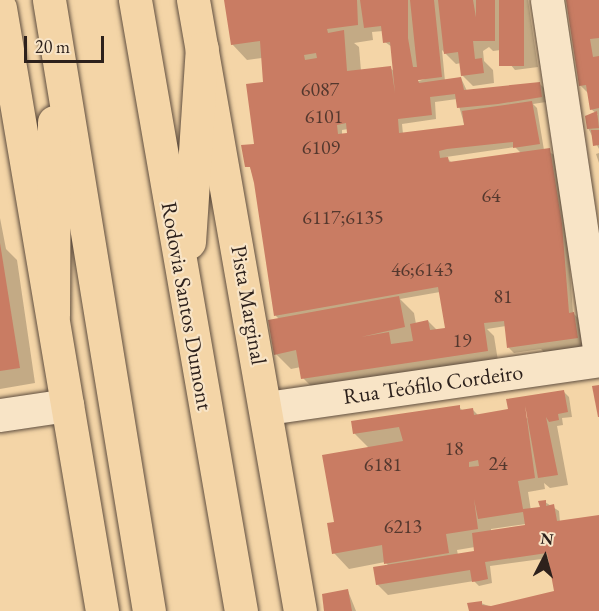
<!DOCTYPE html>
<html>
<head>
<meta charset="utf-8">
<style>
  body { margin:0 }
  #map { position:relative; width:599px; height:611px; overflow:hidden; background:#f4d5a7; font-family:"EB Garamond",serif }
  div>[style] { position:absolute }
  [style*='--x'] { left:calc(var(--x)*1px); top:calc(var(--y)*1px); width:calc(var(--w)*1px); rotate:calc(var(--a)*1deg) }
  .shadow>* { inset:0; background:#0003 }
  .building>* { inset:0; background:#c97c63; transform-origin:0 0 }
  .roads { filter:drop-shadow(0 0 2px #5f4e3f) drop-shadow(0 0 2px #5f4e3f) }
  .minor>* { height:33px; margin:-16.5px; padding:0 16.5px; transform-origin:16.5px; border-radius:16.5px; background:#f8e4c6 }
  .major>* { height:33px; margin:-16.5px; padding:0 16.5px; transform-origin:16.5px; border-radius:16.5px; background:#f4d5a7 }
  .highway>* { height:33px; margin:-16.5px; padding:0 16.5px; transform-origin:16.5px; border-radius:16.5px; background:#f4d5a7 }
  span { translate:-50% -50%; white-space:nowrap; text-align:center; line-height:1.15; -webkit-text-stroke:4.5px #f8e4c6; paint-order:stroke }
  .number-label { font-size:20px; color:#54382e }
  .number-label span { -webkit-text-stroke-width:0 }
  .street-label { font-size:22px; color:#2d211c }
  .north { position:absolute; left:515px; top:527px; width:60px; height:60px; -webkit-text-stroke:4px #f8e4c6; paint-order:stroke; rotate:6deg; font-size:16px; font-weight:700; line-height:24px; text-align:center; color:#2d211c }
  .north::after { content:''; display:block; margin:auto; width:21px; height:27px; background:#2d211c; clip-path:polygon(50% 0,100% 100%,50% 72%,0 100%) }
  .scale { position:absolute; left:24px; top:36px; width:80px; height:27px; box-sizing:border-box; border:3px solid #2d211c; border-top:0; padding-left:8px; font-size:18px; line-height:21px; white-space:nowrap; color:#2d211c; -webkit-text-stroke:4px #f8e4c6; paint-order:stroke }
</style>
</head>
<body>
<div id="map">
  <div class="shadow">
    <i style="clip-path:polygon(evenodd,225px 0,528px 0,538px 67px,515px 70px,510px 64px,508px 49px,493px 51px,489px 47px,483px 51px,484px 61px,493px 70px,494px 83px,473px 86px,462px 75px,461px 63px,456px 64px,442px 50px,445px 81px,461px 78px,467px 91px,539px 83px,544px 88px,546px 102px,533px 104px,537px 108px,544px 150px,555px 155px,567px 230px,573px 313px,584px 324px,587px 348px,546px 354px,541px 349px,514px 353px,509px 348px,506px 326px,487px 329px,494px 336px,498px 361px,318px 393px,303px 378px,301px 367px,291px 369px,276px 354px,280px 320px,276px 316px,256px 185px,243px 146px,256px 145px,264px 83px,262px 58px,247px 60px,232px 44px,225px 0,383px 31px,385px 42px,392px 47px,395px 72px,390px 68px,361px 71px,359px 47px,354px 43px,373px 40px,372px 32px,383px 31px,225px 0,425px 79px,407px 85px,405px 82px,425px 79px,225px 0,457px 99px,465px 127px,403px 134px,402px 124px,436px 119px,435px 102px,457px 99px,225px 0,348px 129px,348px 134px,342px 135px,342px 130px,348px 129px,225px 0,515px 147px,521px 153px,452px 163px,446px 157px,515px 147px,225px 0,440px 292px,448px 330px,438px 331px,428px 321px,416px 324px,414px 313px,400px 299px,440px 292px)"></i>
    <i style="clip-path:polygon(567px 0,599px 0,599px 149px,588px 128px,587px 117px,598px 115px,591px 109px,589px 94px,580px 85px)"></i>
    <i style="clip-path:polygon(599px 153px,599px 163px,596px 154px)"></i>
    <i style="clip-path:polygon(0 218px,6px 249px,17px 260px,35px 383px,0 389px)"></i>
    <i style="clip-path:polygon(evenodd,564px 392px,569px 397px,572px 417px,562px 418px,563px 425px,557px 426px,568px 485px,550px 488px,544px 483px,545px 489px,528px 492px,531px 511px,541px 508px,545px 502px,559px 511px,560px 522px,599px 516px,599px 611px,470px 611px,481px 603px,491px 607px,555px 592px,549px 558px,490px 566px,492px 583px,479px 586px,474px 581px,388px 595px,377px 584px,389px 566px,385px 562px,349px 569px,334px 553px,335px 523px,369px 448px,355px 434px,353px 422px,459px 407px,463px 411px,472px 409px,479px 416px,509px 411px,508px 400px,564px 392px,527px 407px,528px 418px,524px 419px,524px 408px,527px 407px,564px 392px,526px 524px,528px 527px,491px 532px,491px 529px,526px 524px,564px 392px,475px 547px,474px 552px,458px 555px,457px 550px,475px 547px)"></i>
    <i style="clip-path:polygon(348px 591px,356px 611px,326px 611px)"></i>
  </div>
  <div class="building">
    <i style="clip-path:polygon(evenodd,224px 0,357px 0,358px 25px,327px 29px,328px 33px,344px 30px,347px 71px,391px 66px,395px 93px,390px 42px,383px 43px,381px 26px,364px 28px,360px 0,408px 0,408px 38px,413px 67px,417px 67px,410px 0,434px 0,442px 77px,418px 80px,419px 83px,461px 77px,464px 90px,540px 82px,542px 97px,498px 104px,457px 108px,455px 94px,430px 97px,432px 115px,398px 119px,399px 133px,464px 125px,462px 111px,532px 101px,540px 144px,513px 148px,513px 142px,447px 149px,439px 151px,440px 158px,448px 157px,449px 162px,550px 148px,562px 224px,569px 313px,574px 312px,578px 338px,507px 348px,504px 321px,484px 323px,488px 351px,301px 379px,296px 350px,274px 355px,268px 320px,399px 296px,405px 327px,361px 337px,389px 332px,391px 344px,413px 341px,410px 324px,428px 320px,430px 330px,445px 328px,438px 287px,274px 316px,254px 183px,250px 167px,245px 167px,241px 145px,254px 144px,246px 84px,263px 82px,260px 41px,231px 45px,224px 0,316px 53px,317px 58px,305px 60px,304px 55px,316px 53px,224px 0,346px 123px,347px 133px,338px 134px,337px 125px,346px 123px)"></i>
    <i style="clip-path:polygon(438px 0,473px 0,479px 35px,478px 41px,473px 41px,475px 59px,482px 58px,484px 73px,461px 76px,458px 52px,444px 54px)"></i>
    <i style="left:476px;top:0;width:19px;height:41px"></i>
    <i style="left:499px;top:0;width:25px;height:66px"></i>
    <i style="clip-path:polygon(566px 0,599px 0,599px 38px,590px 39px,593px 57px,599px 56px,599px 108px,590px 110px,586px 85px,579px 86px)"></i>
    <i style="clip-path:polygon(597px 111px,599px 128px,587px 129px,585px 116px)"></i>
    <i style="clip-path:polygon(591px 130px,599px 130px,599px 145px,593px 146px)"></i>
    <i style="clip-path:polygon(0 243px,20px 368px,0 371px)"></i>
    <i style="clip-path:polygon(599px 385px,599px 417px,598px 417px,592px 386px)"></i>
    <i style="clip-path:polygon(evenodd,564px 390px,568px 412px,558px 414px,559px 420px,549px 422px,546px 417px,558px 475px,538px 478px,525px 405px,535px 478px,518px 481px,523px 509px,540px 507px,538px 501px,546px 500px,546px 506px,554px 504px,557px 521px,599px 515px,599px 611px,469px 611px,467px 603px,482px 601px,482px 605px,491px 606px,554px 591px,547px 553px,485px 562px,488px 579px,479px 581px,472px 582px,470px 570px,376px 585px,373px 567px,474px 551px,472px 533px,525px 525px,523px 512px,478px 519px,474px 499px,478px 529px,446px 534px,449px 553px,384px 564px,382px 545px,332px 554px,327px 523px,334px 522px,322px 455px,403px 441px,399px 427px,353px 434px,351px 421px,460px 405px,460px 410px,473px 408px,474px 415px,508px 409px,506px 399px,564px 390px,478px 460px,479px 466px,469px 467px,469px 462px,478px 460px)"></i>
    <i style="clip-path:polygon(348px 589px,352px 611px,324px 611px,322px 594px)"></i>
  </div>
  <div class="roads">
    <div class="minor">
      <i style="--x:547;--y:0;--w:351;--a:81.5"></i>
      <i style="--x:267;--y:408;--w:335;--a:-8.2"></i>
      <i style="--x:0;--y:415;--w:68;--a:-8.5"></i>
    </div>
    <div class="major">
      <i style="--x:193;--y:0;--w:620;--a:80.07"></i>
      <i style="--x:0;--y:8;--w:612;--a:80.4"></i>
    </div>
    <div class="highway">
      <i style="--x:49;--y:0;--w:619;--a:80.71"></i>
      <i style="--x:135;--y:0;--w:620;--a:80.16"></i>
      <i style="--x:189;--y:242;--w:194;--a:-86.2"></i>
      <i style="--x:53;--y:315;--w:193;--a:-89.7"></i>
    </div>
  </div>
  <div class="number-label">
    <span style="left:320px;top:89px">6087</span>
    <span style="left:324px;top:116px">6101</span>
    <span style="left:321px;top:147px">6109</span>
    <span style="left:491px;top:195px">64</span>
    <span style="left:343px;top:217px">6117;6135</span>
    <span style="left:422px;top:269px">46;6143</span>
    <span style="left:503px;top:296px">81</span>
    <span style="left:462px;top:340px">19</span>
    <span style="left:454px;top:448px">18</span>
    <span style="left:498px;top:463px">24</span>
    <span style="left:383px;top:464px">6181</span>
    <span style="left:403px;top:526px">6213</span>
  </div>
  <div class="street-label">
    <span style="left:249px;top:305px;rotate:80deg">Pista Marginal</span>
    <span style="left:187px;top:306px;rotate:80deg">Rodovia Santos Dumont</span>
    <span style="left:433px;top:384px;rotate:-8deg">Rua Teófilo Cordeiro</span>
  </div>
  <div class="north">N</div>
  <div class="scale">20 m</div>
</div>
</body>
</html>
